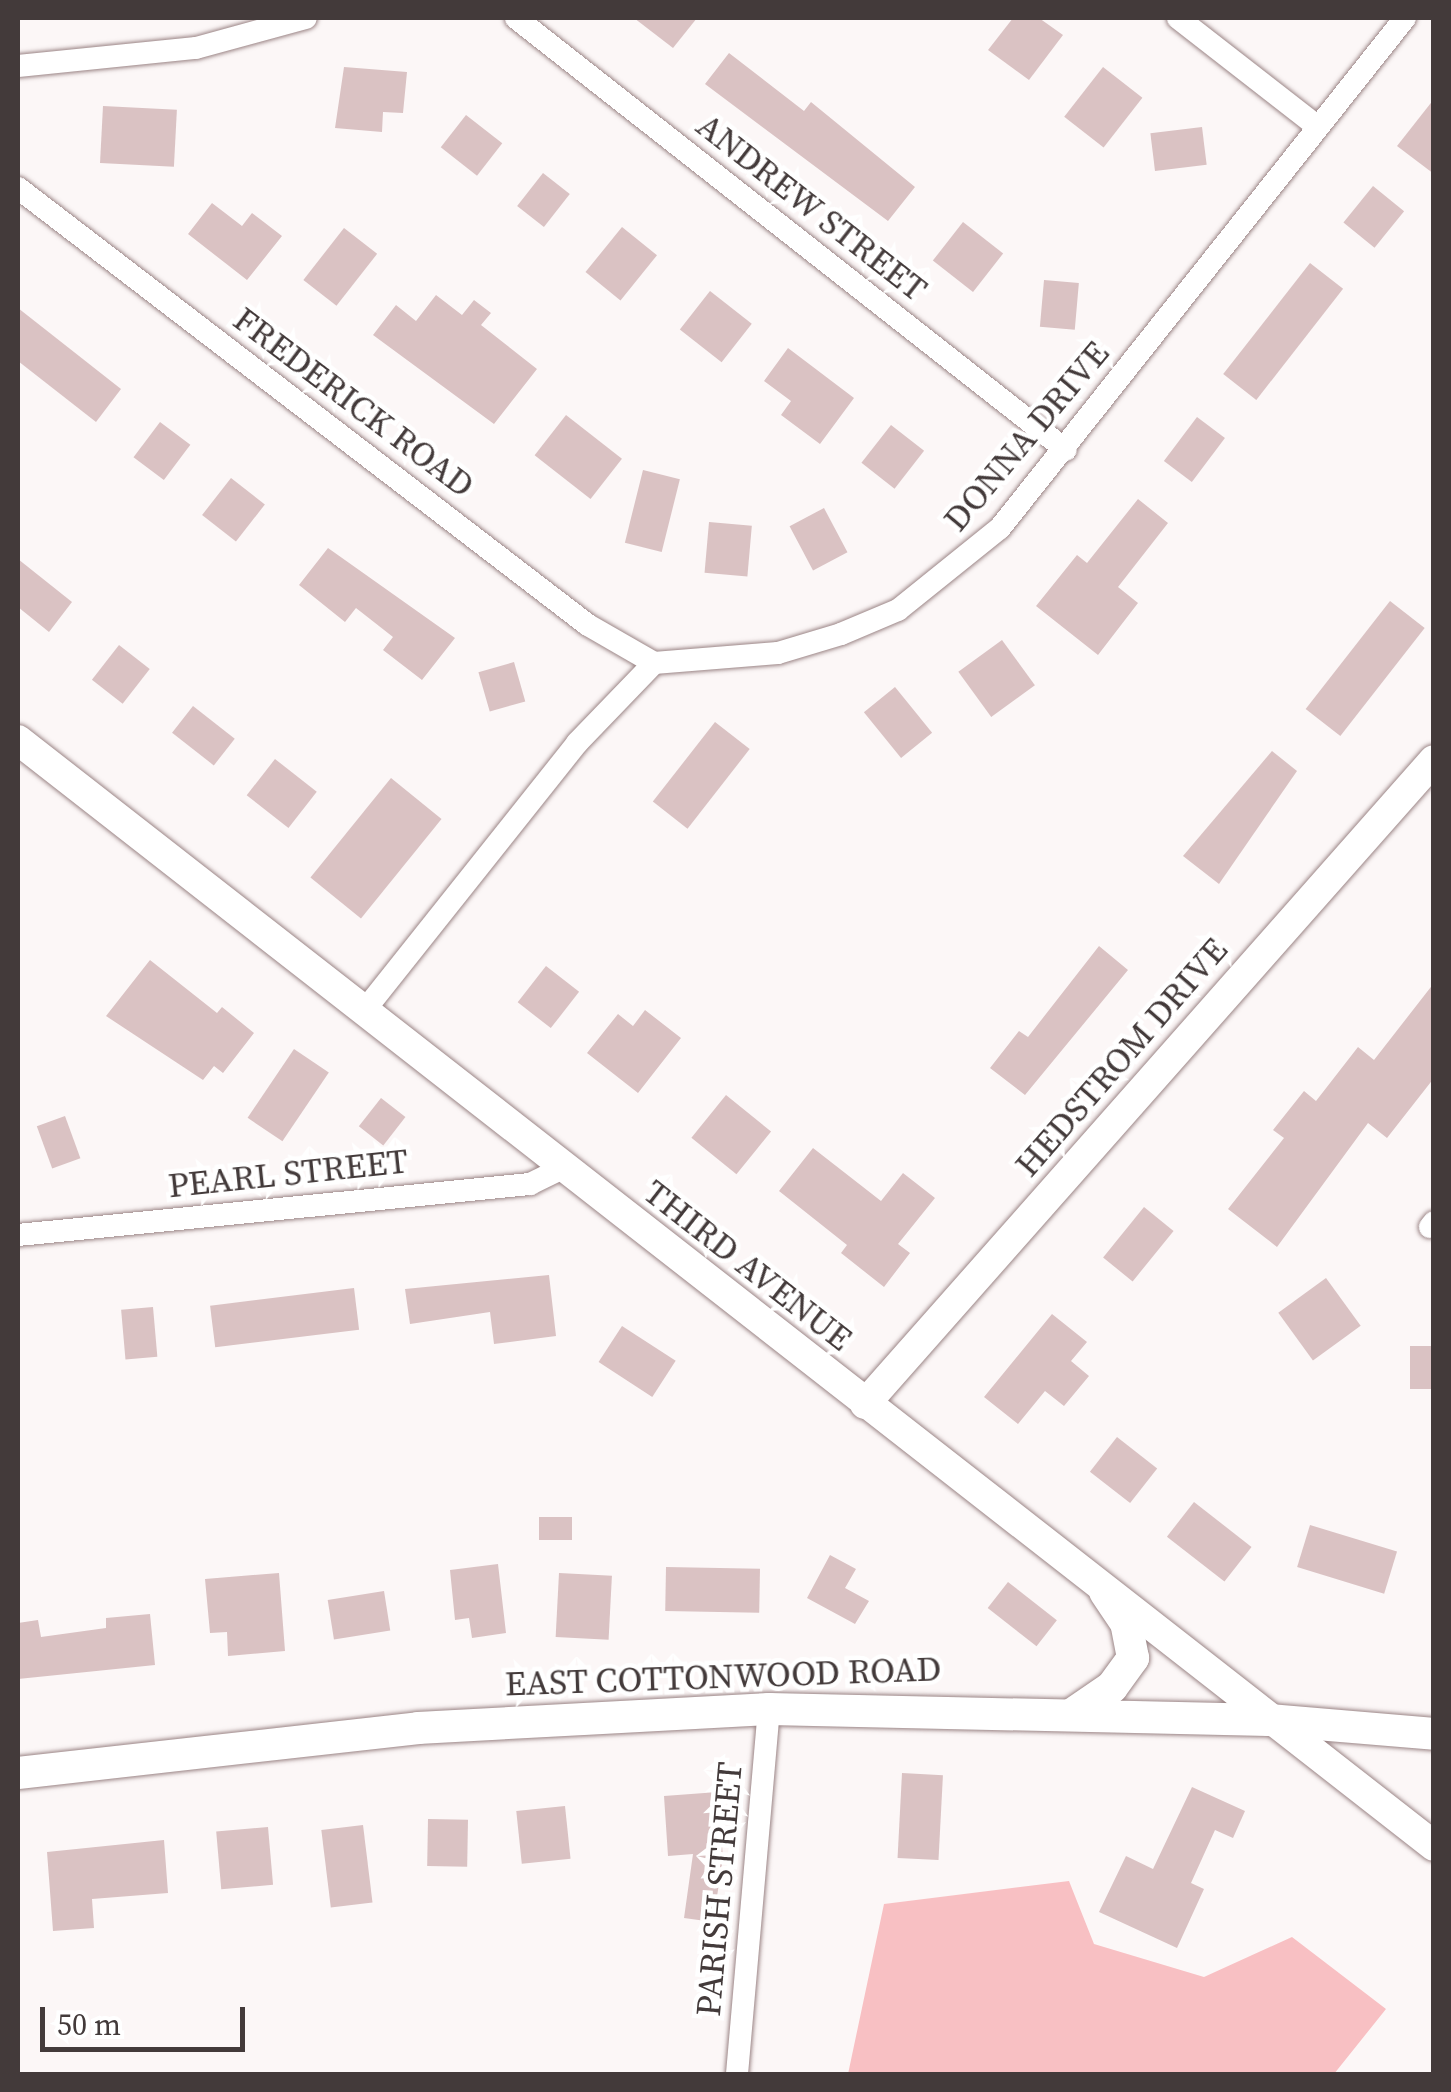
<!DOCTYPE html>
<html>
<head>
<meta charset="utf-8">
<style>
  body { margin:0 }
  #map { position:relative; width:1451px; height:2092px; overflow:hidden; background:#fcf7f7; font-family:"Source Serif 4",serif }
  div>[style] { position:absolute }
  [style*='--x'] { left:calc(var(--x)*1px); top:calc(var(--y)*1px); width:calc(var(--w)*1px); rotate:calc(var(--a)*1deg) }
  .green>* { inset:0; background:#f8c0c3 }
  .building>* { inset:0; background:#dac2c3; transform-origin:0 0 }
  .roads { filter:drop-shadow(0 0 2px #9b8586) drop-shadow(0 0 2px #9b8586) }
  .minor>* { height:22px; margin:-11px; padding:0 11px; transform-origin:11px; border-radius:11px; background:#fff }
  .tertiary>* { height:30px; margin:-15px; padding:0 15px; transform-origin:15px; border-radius:15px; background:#fff }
  .secondary>* { height:32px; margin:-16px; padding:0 16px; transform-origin:16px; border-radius:16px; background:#fff }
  span { translate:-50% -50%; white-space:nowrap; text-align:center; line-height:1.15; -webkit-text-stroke:9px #fff; paint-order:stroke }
  .street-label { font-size:35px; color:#433a3a }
  .frame { position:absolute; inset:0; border:20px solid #433a3a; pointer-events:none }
  .scale { position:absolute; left:40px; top:2007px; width:205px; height:45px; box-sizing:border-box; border:5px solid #433a3a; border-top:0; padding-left:12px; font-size:30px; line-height:35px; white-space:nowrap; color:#433a3a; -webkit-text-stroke:8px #fff; paint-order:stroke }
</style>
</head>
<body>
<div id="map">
  <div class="green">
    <i style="clip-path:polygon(1069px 1881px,1094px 1944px,1204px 1977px,1292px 1937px,1386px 2009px,1334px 2074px,848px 2074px,884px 1904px)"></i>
  </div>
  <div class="building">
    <i style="clip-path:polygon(634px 18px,697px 18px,673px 48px)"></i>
    <i style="clip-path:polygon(1013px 18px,1039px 18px,1063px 35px,1029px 80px,988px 50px)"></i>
    <i style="clip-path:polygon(729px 53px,804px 111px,811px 102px,915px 187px,888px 221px,705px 84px)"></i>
    <i style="clip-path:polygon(344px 67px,407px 72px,403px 113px,383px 112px,382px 132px,335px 128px)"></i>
    <i style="left:1103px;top:67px;width:50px;height:63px;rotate:38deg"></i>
    <i style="clip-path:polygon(1434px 99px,1434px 174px,1397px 146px)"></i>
    <i style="left:103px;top:106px;width:74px;height:57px;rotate:3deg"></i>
    <i style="left:466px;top:115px;width:46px;height:41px;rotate:38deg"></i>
    <i style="left:1202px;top:127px;width:38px;height:52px;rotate:83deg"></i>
    <i style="left:543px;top:173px;width:34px;height:42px;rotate:38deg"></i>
    <i style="left:1373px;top:186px;width:40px;height:47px;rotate:39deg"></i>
    <i style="clip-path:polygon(212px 203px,242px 226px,252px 213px,282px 236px,247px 280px,188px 234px)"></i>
    <i style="left:963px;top:222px;width:51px;height:49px;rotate:38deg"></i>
    <i style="left:622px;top:227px;width:45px;height:58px;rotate:39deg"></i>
    <i style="left:344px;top:228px;width:42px;height:66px;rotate:38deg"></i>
    <i style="left:1310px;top:263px;width:42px;height:141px;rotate:38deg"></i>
    <i style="left:1044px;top:280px;width:35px;height:47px;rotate:5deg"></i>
    <i style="left:710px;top:291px;width:53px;height:49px;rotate:38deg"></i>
    <i style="clip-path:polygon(436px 295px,462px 315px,474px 300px,491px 313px,481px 325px,537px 369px,494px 424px,373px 335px,396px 305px,416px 321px)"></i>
    <i style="clip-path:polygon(18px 308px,121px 389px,96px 422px,18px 361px)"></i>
    <i style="clip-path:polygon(788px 348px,854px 398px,820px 444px,781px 415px,791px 401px,764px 381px)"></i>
    <i style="left:566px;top:415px;width:71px;height:51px;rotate:38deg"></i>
    <i style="left:1197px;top:417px;width:35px;height:55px;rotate:37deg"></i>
    <i style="left:160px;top:422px;width:38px;height:44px;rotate:37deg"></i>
    <i style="left:891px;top:425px;width:42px;height:48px;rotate:38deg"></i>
    <i style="left:643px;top:470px;width:38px;height:75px;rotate:14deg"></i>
    <i style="left:231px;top:478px;width:43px;height:47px;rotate:38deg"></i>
    <i style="clip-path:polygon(1138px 499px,1168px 523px,1118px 587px,1138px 603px,1098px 655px,1036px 606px,1077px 555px,1087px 563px)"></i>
    <i style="left:824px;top:508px;width:50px;height:39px;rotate:62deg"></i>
    <i style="left:709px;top:522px;width:43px;height:51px;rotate:5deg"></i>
    <i style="clip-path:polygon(328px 548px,455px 638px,422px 680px,383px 650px,393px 637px,356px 608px,345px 622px,299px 585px)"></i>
    <i style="clip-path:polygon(18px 559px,72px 602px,49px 632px,18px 607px)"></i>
    <i style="left:1390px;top:601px;width:44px;height:137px;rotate:38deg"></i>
    <i style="left:1002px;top:640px;width:56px;height:54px;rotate:54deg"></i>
    <i style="left:119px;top:645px;width:39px;height:44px;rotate:38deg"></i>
    <i style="left:514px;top:662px;width:41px;height:37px;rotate:74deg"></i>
    <i style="left:895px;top:687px;width:59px;height:40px;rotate:51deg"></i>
    <i style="left:193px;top:706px;width:53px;height:34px;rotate:38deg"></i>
    <i style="left:715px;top:722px;width:44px;height:101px;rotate:38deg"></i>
    <i style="clip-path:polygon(1272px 751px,1297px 771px,1219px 884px,1183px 856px)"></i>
    <i style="left:275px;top:759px;width:53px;height:46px;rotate:38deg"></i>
    <i style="left:391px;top:778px;width:65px;height:128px;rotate:39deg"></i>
    <i style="clip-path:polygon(1099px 946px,1128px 970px,1025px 1095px,990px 1068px,1019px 1031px,1028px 1037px)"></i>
    <i style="clip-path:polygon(150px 960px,217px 1013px,222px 1007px,254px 1033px,223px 1073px,214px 1066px,203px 1080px,106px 1016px)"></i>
    <i style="left:546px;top:966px;width:42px;height:46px;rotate:38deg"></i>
    <i style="clip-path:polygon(1434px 983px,1434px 1078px,1387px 1138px,1368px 1123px,1277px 1247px,1228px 1209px,1284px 1138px,1273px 1130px,1304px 1091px,1316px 1101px,1358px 1047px,1374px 1060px)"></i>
    <i style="clip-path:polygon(645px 1010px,681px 1038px,638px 1093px,587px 1053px,618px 1014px,633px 1026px)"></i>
    <i style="left:294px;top:1049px;width:42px;height:83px;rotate:34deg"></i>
    <i style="left:726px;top:1095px;width:58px;height:55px;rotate:39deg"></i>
    <i style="left:381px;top:1098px;width:31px;height:36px;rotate:38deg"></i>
    <i style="left:65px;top:1116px;width:45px;height:30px;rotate:70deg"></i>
    <i style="clip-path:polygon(813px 1148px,881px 1201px,903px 1173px,935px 1198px,898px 1244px,910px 1253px,884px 1287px,841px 1253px,847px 1245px,779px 1191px)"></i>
    <i style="left:1144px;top:1207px;width:38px;height:65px;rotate:39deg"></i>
    <i style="clip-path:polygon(549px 1275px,556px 1336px,494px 1344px,490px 1312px,410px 1324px,405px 1289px)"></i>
    <i style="left:1326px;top:1278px;width:59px;height:59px;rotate:54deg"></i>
    <i style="left:354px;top:1288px;width:42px;height:145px;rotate:83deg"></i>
    <i style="left:153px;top:1307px;width:50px;height:32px;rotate:85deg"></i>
    <i style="clip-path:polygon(1052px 1314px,1087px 1342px,1071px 1361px,1089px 1376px,1064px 1406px,1045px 1391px,1018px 1424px,984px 1397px)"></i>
    <i style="left:622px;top:1326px;width:64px;height:43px;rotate:33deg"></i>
    <i style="left:1434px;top:1346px;width:43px;height:24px;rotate:90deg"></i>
    <i style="left:1117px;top:1437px;width:51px;height:44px;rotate:38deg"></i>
    <i style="left:1194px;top:1502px;width:73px;height:44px;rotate:38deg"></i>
    <i style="left:539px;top:1517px;width:33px;height:23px"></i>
    <i style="left:1310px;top:1525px;width:91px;height:44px;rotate:17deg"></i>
    <i style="clip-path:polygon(830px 1555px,856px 1569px,845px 1588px,869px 1601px,855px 1624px,807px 1598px)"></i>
    <i style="clip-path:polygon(498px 1564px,506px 1633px,472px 1638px,469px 1618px,455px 1620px,450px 1570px)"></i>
    <i style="left:666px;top:1567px;width:94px;height:44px;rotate:1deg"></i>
    <i style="clip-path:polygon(279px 1573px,285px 1651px,228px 1656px,227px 1632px,210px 1633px,205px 1579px)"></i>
    <i style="left:559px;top:1573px;width:53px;height:64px;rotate:3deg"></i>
    <i style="left:1008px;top:1582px;width:62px;height:33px;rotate:38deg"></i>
    <i style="left:384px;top:1591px;width:40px;height:57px;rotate:81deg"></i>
    <i style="clip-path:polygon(150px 1614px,155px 1665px,18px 1679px,18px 1623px,38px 1620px,41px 1637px,106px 1628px,106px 1618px)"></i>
    <i style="left:902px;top:1773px;width:41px;height:85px;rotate:3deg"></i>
    <i style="clip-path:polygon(1192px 1787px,1245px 1811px,1233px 1838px,1215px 1830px,1191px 1883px,1204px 1889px,1177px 1948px,1099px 1912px,1126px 1856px,1153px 1869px)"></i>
    <i style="clip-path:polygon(718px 1792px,723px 1858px,713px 1922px,684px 1918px,693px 1854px,668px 1856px,664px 1796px)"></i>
    <i style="left:565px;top:1806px;width:53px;height:49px;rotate:84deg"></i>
    <i style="left:428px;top:1819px;width:40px;height:47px;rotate:1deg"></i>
    <i style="left:363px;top:1825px;width:78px;height:42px;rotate:83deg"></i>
    <i style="left:268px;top:1827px;width:58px;height:52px;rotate:85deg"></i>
    <i style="clip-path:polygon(164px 1840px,168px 1893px,92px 1899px,94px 1928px,53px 1931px,47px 1852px)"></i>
  </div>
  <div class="roads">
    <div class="minor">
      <i style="--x:516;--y:18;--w:699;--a:38.15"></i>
      <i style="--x:1178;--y:18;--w:177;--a:37.9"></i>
      <i style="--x:18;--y:66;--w:179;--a:-5.8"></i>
      <i style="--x:196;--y:48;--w:114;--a:-15.3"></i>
      <i style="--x:18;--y:188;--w:718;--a:37.48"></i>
      <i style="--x:588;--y:625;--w:76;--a:29.9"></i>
      <i style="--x:364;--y:1011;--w:342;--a:-51.5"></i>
      <i style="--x:577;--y:743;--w:111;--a:-46.1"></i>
      <i style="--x:654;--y:663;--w:124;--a:-4.6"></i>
      <i style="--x:778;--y:653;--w:66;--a:-16.8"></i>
      <i style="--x:841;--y:634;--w:62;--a:-22.8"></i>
      <i style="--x:898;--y:610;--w:131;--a:-38.8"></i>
      <i style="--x:1000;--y:528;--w:651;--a:-51.55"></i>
      <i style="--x:1430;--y:1227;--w:6;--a:-51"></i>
      <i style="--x:18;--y:1235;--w:515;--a:-5.69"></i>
      <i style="--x:530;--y:1184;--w:37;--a:-26"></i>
      <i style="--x:737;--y:2074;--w:366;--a:-85"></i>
    </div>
    <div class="tertiary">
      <i style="--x:18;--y:740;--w:1797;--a:37.99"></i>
      <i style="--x:865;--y:1404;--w:859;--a:-48.54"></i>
    </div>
    <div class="secondary">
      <i style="--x:1074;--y:1713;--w:46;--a:-34.4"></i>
      <i style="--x:1112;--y:1687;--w:36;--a:-54"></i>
      <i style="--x:1133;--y:1658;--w:36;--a:-101"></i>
      <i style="--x:1126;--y:1623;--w:37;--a:-124"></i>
      <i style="--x:18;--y:1773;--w:403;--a:-6.4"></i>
      <i style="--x:418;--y:1728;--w:352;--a:-3.1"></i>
      <i style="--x:769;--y:1709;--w:500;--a:1.26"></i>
      <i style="--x:1269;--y:1720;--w:166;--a:4.8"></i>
    </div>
  </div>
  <div class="street-label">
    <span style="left:812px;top:207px;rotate:38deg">ANDREW STREET</span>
    <span style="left:354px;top:402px;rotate:37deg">FREDERICK ROAD</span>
    <span style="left:1026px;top:436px;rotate:-50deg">DONNA DRIVE</span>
    <span style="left:1121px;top:1057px;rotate:-49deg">HEDSTROM DRIVE</span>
    <span style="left:288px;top:1173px;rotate:-6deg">PEARL STREET</span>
    <span style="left:748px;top:1265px;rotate:38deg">THIRD AVENUE</span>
    <span style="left:723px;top:1676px;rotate:-2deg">EAST COTTONWOOD ROAD</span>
    <span style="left:719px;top:1889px;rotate:-85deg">PARISH STREET</span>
  </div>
  <div class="frame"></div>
  <div class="scale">50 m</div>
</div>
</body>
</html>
